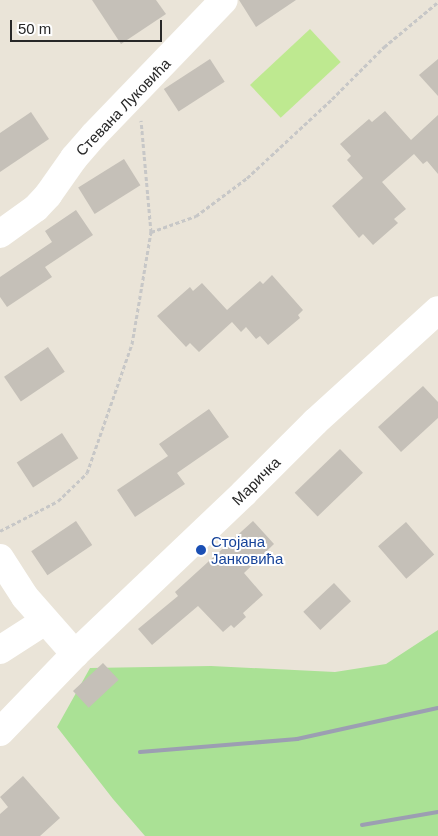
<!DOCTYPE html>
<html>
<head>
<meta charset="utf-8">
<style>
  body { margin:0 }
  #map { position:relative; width:438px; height:836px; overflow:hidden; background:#eae4d8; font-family:Arial,sans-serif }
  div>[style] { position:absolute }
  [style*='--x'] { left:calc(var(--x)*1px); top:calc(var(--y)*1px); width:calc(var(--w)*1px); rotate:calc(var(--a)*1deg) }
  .green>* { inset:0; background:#aae195 }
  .pitch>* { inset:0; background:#bee990; transform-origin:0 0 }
  .building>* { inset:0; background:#c5c0b8; transform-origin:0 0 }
  .path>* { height:3px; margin-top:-1.5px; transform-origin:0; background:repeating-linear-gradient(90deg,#c7c7c7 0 4px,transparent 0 6.5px) }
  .minor>* { height:28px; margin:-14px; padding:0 14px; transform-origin:14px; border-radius:14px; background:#fff }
  .rail>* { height:4px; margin:-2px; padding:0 2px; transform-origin:2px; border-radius:2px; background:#9c9eb2 }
  .dots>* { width:14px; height:14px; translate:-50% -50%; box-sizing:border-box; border:2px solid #fff; border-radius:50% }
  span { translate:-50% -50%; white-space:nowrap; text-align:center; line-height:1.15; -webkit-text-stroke:4px #fff; paint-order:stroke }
  .street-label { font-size:15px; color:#272727 }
  .transit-label { font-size:15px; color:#164399 }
  .left { translate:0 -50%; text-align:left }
  .scale { position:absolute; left:10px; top:20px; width:152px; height:22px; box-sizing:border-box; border:2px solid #272727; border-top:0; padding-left:6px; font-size:15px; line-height:18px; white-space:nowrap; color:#272727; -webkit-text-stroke:4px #fff; paint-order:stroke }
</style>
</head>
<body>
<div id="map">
  <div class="green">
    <i style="clip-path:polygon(438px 630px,438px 836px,145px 836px,113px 799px,57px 727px,90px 668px,211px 666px,335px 672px,386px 664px)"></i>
  </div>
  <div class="pitch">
    <i style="left:310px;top:29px;width:45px;height:82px;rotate:47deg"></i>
  </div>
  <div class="building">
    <i style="clip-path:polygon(92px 0,156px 0,166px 14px,121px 44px)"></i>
    <i style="clip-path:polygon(239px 0,296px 0,256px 27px)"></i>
    <i style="left:210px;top:59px;width:27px;height:55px;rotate:57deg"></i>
    <i style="clip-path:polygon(438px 59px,438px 96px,419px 75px)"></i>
    <i style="clip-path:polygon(385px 111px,411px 140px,438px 115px,438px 174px,427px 161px,423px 164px,414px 154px,382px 182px,406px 209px,394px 219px,398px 223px,373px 245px,363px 234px,359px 238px,332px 206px,363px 178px,347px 160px,351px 156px,340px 144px,369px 119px,372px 122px)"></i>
    <i style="clip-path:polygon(31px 112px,49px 139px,0 172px,0 133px)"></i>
    <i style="left:124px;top:159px;width:31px;height:54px;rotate:58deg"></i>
    <i style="clip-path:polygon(76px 210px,93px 235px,45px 267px,52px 277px,7px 307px,0 297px,0 277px,52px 242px,45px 231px)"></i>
    <i style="clip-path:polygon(272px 275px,303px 310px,298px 315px,300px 318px,268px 345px,260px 336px,256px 339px,246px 327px,241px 332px,232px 322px,199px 352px,190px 343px,186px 347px,157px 316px,190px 287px,193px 291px,202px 283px,227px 310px,260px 281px,263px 284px)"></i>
    <i style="left:48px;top:347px;width:30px;height:53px;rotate:56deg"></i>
    <i style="clip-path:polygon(423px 386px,438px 402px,438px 418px,401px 452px,378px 427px)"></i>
    <i style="clip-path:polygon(209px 409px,229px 437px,177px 473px,185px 484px,135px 517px,117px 490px,168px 456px,159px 444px)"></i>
    <i style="left:62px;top:433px;width:30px;height:54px;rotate:57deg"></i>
    <i style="left:340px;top:449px;width:33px;height:63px;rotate:46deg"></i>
    <i style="left:76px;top:521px;width:29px;height:54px;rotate:56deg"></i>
    <i style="clip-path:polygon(253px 521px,274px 544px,244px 573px,263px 595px,243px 613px,246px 617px,234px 628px,231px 625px,223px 632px,198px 606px,152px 645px,138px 629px,178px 596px,175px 592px)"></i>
    <i style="left:406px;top:522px;width:43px;height:37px;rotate:49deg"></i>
    <i style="left:334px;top:583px;width:25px;height:42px;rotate:47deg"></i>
    <i style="left:103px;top:663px;width:23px;height:41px;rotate:47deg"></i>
    <i style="clip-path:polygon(23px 776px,60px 818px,40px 836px,0 836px,0 814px,8px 807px,0 797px)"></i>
  </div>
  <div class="path">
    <i style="--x:151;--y:232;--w:48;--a:-19.6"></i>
    <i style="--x:196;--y:216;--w:64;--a:-36.7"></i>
    <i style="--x:247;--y:178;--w:116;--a:-42.9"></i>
    <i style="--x:332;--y:99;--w:74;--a:-45"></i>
    <i style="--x:384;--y:47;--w:70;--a:-39.8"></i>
    <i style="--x:0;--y:531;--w:65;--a:-27.3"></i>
    <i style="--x:58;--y:501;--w:40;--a:-44"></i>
    <i style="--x:87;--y:473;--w:137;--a:-70.8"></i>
    <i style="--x:132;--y:344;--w:114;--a:-80.4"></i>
    <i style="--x:151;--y:232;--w:112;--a:-95.1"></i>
  </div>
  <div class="minor">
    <i style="--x:0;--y:234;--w:44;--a:-35.8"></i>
    <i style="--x:36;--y:208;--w:18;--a:-47"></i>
    <i style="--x:48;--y:195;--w:45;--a:-54.9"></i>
    <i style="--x:74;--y:158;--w:30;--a:-49"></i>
    <i style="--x:94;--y:135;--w:187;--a:-46.1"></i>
    <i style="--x:0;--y:558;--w:46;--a:57.3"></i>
    <i style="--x:25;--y:597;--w:76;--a:48.7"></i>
    <i style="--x:0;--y:650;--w:54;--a:-32.8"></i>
    <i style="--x:0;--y:732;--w:108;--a:-46.1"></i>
    <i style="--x:75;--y:654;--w:233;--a:-43.6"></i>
    <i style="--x:244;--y:493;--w:100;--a:-45"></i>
    <i style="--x:315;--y:422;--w:166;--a:-42.3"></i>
  </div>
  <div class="rail">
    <i style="--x:140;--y:752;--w:158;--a:-4.7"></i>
    <i style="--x:297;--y:739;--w:144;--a:-12.4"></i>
    <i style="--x:362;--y:825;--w:77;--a:-9.7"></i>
  </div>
  <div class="dots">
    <i style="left:201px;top:550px;background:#1a4fb4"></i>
  </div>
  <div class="street-label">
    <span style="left:123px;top:107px;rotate:-46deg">Стевана Луковића</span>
    <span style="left:256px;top:481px;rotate:-45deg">Маричка</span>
  </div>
  <div class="transit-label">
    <span class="left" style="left:211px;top:550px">Стојана<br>Јанковића</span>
  </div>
  <div class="scale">50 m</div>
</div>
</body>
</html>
